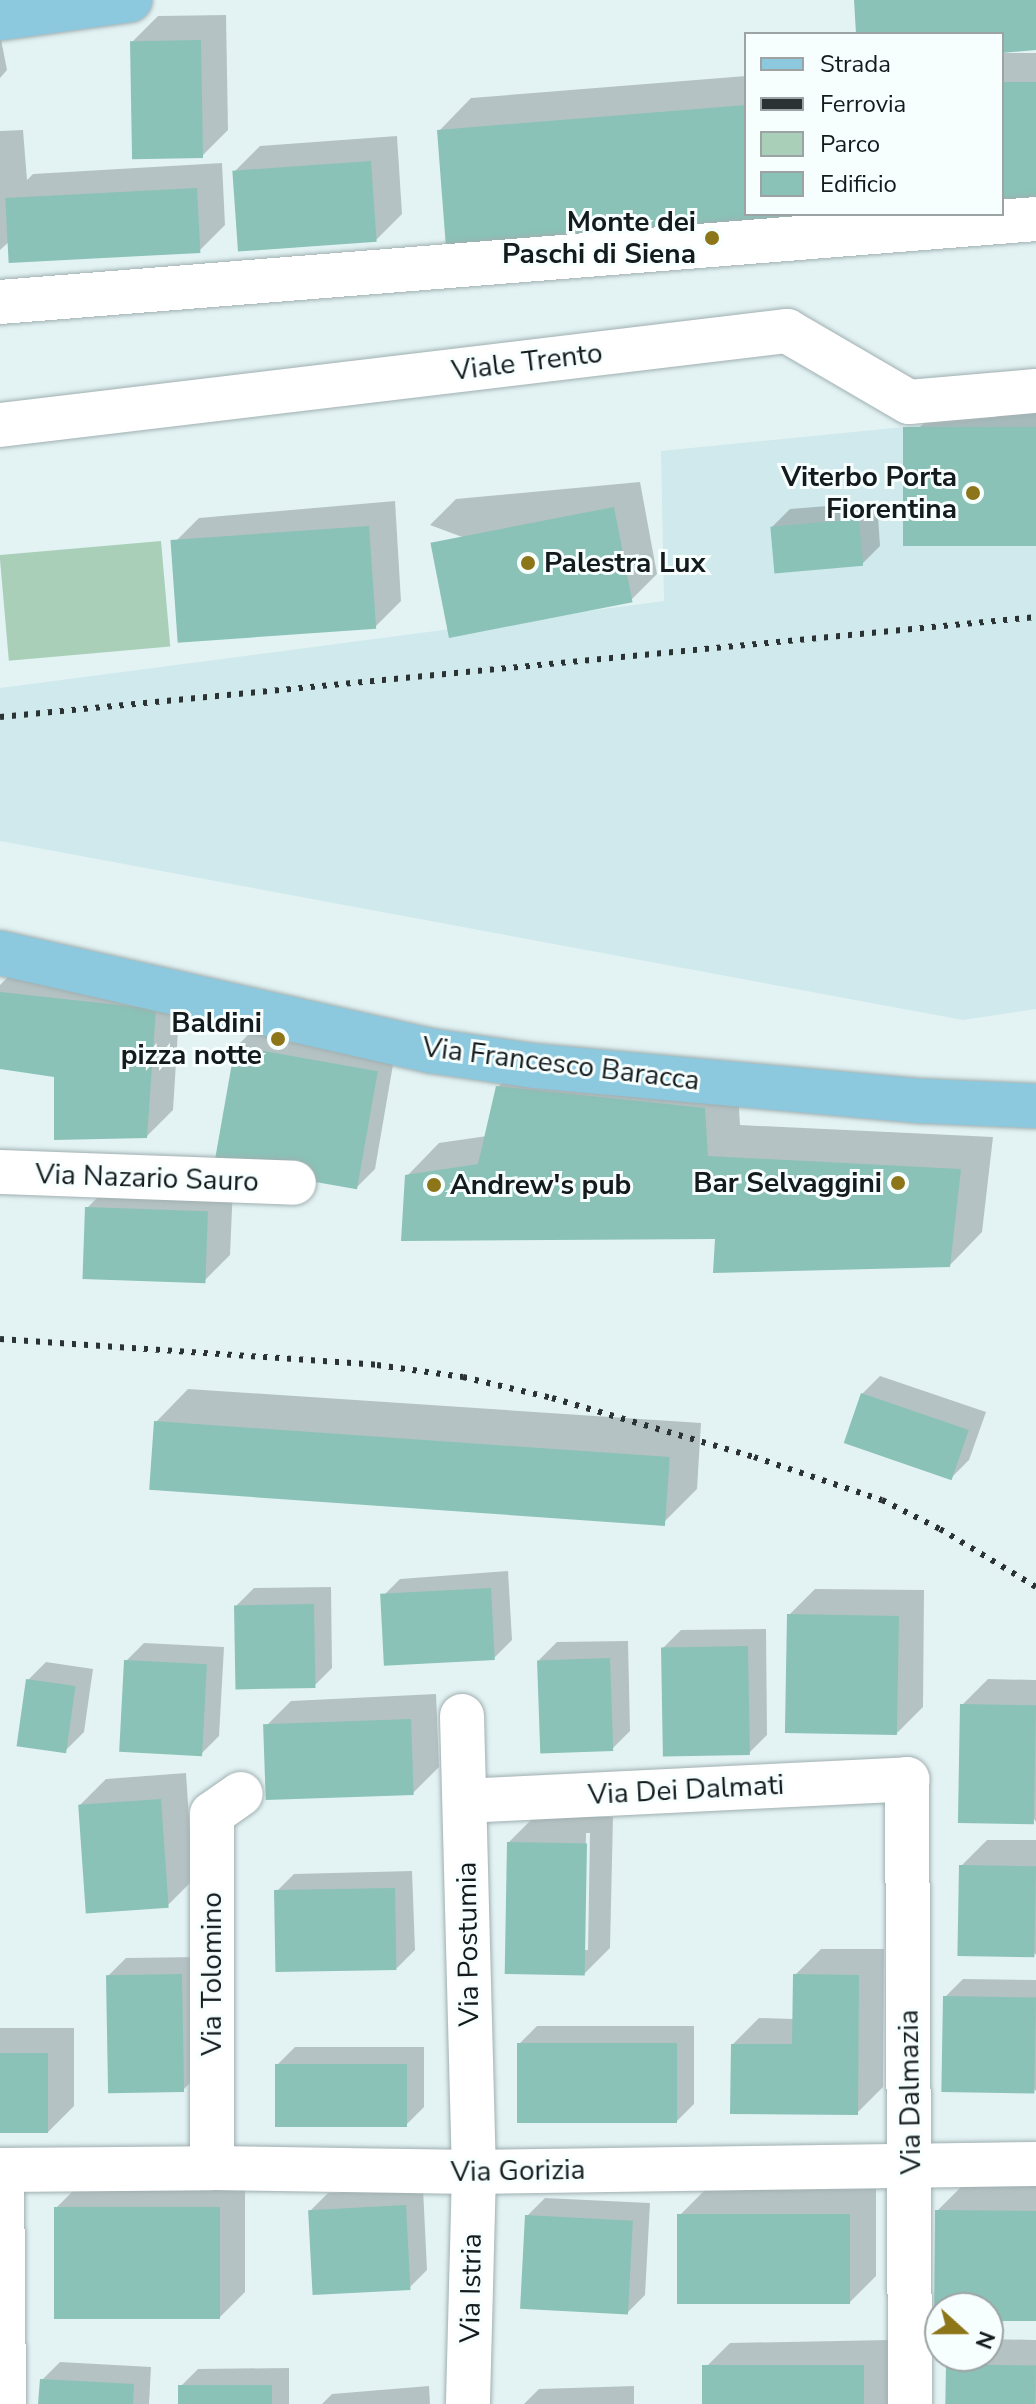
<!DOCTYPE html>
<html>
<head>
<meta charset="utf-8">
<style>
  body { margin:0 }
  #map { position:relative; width:1036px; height:2404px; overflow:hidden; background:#e3f3f4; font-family:"Nunito Sans",sans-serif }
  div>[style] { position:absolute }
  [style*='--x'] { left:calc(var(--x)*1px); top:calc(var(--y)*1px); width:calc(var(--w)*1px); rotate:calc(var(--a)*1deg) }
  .built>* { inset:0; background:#d0e9ec }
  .green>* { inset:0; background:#aacfb9; transform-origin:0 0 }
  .shadow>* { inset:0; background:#0003; transform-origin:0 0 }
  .building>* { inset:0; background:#8ac2b7; transform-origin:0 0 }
  .roads { filter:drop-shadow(0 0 2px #a0afb0) drop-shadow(0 0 2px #a0afb0) }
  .minor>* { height:44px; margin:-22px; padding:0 22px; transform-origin:22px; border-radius:22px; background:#fff }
  .major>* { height:44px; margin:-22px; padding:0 22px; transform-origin:22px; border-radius:22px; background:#8cc9df }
  .rail>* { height:6px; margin-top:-3px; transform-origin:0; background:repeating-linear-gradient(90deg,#2b3233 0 4px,transparent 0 12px) }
  .dots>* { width:22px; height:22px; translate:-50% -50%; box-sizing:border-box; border:4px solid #f7fefe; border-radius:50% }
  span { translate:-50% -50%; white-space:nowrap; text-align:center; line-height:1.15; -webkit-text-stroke:6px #f7fefe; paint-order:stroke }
  .poi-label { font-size:28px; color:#151b1c; font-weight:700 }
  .right { translate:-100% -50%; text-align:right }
  .left { translate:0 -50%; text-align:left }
  .street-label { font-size:28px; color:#151b1c }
  .legend { position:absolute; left:744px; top:32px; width:260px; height:184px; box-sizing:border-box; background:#f7fefe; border:2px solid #9da3a4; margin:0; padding:10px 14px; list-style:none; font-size:24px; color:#151b1c }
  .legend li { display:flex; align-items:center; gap:16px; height:40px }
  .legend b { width:40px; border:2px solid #9da3a4 }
  .north { position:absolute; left:924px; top:2292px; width:80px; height:80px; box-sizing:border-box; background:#f7fefe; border:2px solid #9da3a4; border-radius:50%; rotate:111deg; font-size:22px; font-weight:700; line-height:32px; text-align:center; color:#151b1c }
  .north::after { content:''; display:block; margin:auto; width:28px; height:36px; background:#8d7519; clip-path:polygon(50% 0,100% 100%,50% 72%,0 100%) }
</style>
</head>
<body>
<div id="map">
  <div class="built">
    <i style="clip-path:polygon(1036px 414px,1036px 1009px,963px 1020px,0 841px,0 688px,664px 601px,661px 451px)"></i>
  </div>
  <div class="green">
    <i style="left:161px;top:541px;width:106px;height:162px;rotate:85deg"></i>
  </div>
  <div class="shadow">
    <i style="clip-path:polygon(226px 15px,228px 130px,202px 156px,132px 42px,158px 16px)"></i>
    <i style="clip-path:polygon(0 34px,7px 70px,0 78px)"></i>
    <i style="left:1036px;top:53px;width:146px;height:34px;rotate:90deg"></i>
    <i style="clip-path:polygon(746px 76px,746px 214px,448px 246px,439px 131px,471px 98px)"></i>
    <i style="clip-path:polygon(23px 130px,27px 180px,33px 174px,222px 163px,225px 225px,199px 251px,10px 241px,0 250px,0 131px)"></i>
    <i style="clip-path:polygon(397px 136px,402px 214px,376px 240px,234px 172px,260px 146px)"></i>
    <i style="clip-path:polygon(1036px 398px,1036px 544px,906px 441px,938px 409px)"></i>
    <i style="clip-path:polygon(640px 482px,657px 574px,631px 600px,430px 525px,456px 499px)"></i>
    <i style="clip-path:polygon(395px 501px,401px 601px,375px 627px,173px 544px,199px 518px)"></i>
    <i style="clip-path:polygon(877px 502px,880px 546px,862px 564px,772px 527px,790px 509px)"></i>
    <i style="clip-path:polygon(19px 966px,181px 983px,173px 1110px,147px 1136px,56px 1076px,0 1067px,0 985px)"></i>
    <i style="clip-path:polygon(254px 1029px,395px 1053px,375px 1169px,357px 1187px,236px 1047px)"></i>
    <i style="clip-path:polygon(530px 1054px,737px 1076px,740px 1125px,993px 1137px,982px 1232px,950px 1265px,717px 1237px,407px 1176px,439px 1143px,487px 1136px,498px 1087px)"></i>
    <i style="clip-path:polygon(113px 1182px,233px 1186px,230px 1255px,204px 1281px,87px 1208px)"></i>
    <i style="clip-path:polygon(880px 1376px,986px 1412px,969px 1460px,951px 1478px,862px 1394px)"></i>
    <i style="clip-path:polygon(188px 1389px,701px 1423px,697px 1489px,664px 1522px,156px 1422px)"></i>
    <i style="clip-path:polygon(508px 1571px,512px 1640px,494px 1658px,382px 1597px,400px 1579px)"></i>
    <i style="clip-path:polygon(331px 1587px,332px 1668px,314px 1686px,236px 1606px,254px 1588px)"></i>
    <i style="clip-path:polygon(815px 1589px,924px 1590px,923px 1707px,897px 1733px,789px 1615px)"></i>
    <i style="clip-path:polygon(766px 1629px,767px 1735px,749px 1753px,663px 1648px,681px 1630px)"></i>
    <i style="clip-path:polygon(628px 1641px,630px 1731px,612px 1749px,539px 1660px,557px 1642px)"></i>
    <i style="clip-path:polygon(144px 1643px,224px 1647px,219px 1736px,201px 1754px,126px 1661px)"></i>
    <i style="clip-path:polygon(46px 1662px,93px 1669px,84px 1732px,66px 1750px,28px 1680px)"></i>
    <i style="clip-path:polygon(988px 1679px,1036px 1680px,1036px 1822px,962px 1705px)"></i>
    <i style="clip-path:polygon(436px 1694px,439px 1767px,413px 1793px,265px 1727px,291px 1701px)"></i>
    <i style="clip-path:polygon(186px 1773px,193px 1880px,167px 1906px,80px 1805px,106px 1779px)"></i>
    <i style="clip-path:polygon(evenodd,535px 1816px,613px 1817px,610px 1948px,584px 1974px,509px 1842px,535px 1816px,586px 1833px,590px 1833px,588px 1950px,584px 1950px,586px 1833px)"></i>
    <i style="clip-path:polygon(987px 1840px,1036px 1840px,1036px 1955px,961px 1866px)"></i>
    <i style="clip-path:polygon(412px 1871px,415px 1950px,397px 1968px,276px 1892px,294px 1874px)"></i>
    <i style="clip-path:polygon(821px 1949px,884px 1949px,883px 2087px,857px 2113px,733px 2044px,759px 2018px,794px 2019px,795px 1975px)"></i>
    <i style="clip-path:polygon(200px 1957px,201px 2072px,183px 2090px,108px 1976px,126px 1958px)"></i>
    <i style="clip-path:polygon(963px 1979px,1036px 1980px,1036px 2091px,945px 1997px)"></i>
    <i style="clip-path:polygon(537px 2026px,694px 2026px,694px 2104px,676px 2122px,519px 2044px)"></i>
    <i style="clip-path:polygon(0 2028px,74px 2028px,74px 2106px,48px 2132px,0 2131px)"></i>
    <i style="clip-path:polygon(295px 2047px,424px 2047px,424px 2107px,406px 2125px,277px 2065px)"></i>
    <i style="clip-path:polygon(82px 2182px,245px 2182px,245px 2292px,219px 2318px,56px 2208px)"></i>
    <i style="clip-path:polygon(963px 2185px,1036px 2185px,1036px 2319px,988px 2319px,988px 2308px,940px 2308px,940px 2318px,937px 2211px)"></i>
    <i style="clip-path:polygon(423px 2188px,427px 2270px,409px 2288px,310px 2211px,328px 2193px)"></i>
    <i style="clip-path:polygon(876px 2189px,876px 2276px,850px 2302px,679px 2216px,705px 2190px)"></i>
    <i style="clip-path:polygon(545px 2198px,650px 2203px,645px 2295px,627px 2313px,527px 2216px)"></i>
    <i style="clip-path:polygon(988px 2339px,1036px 2340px,1036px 2404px,948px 2404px,948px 2365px,957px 2356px,988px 2356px)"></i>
    <i style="clip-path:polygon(889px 2340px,890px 2404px,705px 2404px,704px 2369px,730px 2343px)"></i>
    <i style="clip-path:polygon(60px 2362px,151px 2367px,149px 2404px,40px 2404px,42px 2380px)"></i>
    <i style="clip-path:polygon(289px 2368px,289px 2404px,180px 2404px,180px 2387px,198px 2369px)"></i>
    <i style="clip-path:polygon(429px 2386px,430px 2404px,322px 2404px,332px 2394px)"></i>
    <i style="clip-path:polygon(634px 2386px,634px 2404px,524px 2404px,539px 2389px)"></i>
  </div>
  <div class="building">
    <i style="clip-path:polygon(854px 0,1036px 0,1036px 50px,1002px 53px,1002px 34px,856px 34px)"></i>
    <i style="left:201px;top:40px;width:118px;height:71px;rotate:89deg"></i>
    <i style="left:1036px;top:82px;width:119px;height:34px;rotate:90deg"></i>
    <i style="clip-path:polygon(746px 105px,746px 214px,848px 214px,446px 248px,437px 130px)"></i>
    <i style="left:371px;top:161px;width:81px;height:139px;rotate:86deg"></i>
    <i style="left:197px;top:188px;width:65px;height:192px;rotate:87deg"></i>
    <i style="left:1036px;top:427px;width:119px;height:133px;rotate:90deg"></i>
    <i style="left:614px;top:507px;width:97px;height:187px;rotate:79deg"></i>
    <i style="left:859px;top:519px;width:47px;height:89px;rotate:85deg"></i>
    <i style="left:369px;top:526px;width:103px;height:199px;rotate:86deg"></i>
    <i style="clip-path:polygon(0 992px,156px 1009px,147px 1138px,54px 1140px,54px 1077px,0 1069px)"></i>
    <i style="left:235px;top:1046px;width:145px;height:120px;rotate:10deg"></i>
    <i style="clip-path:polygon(496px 1086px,705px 1108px,708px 1156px,961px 1169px,950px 1267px,713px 1273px,715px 1239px,401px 1241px,405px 1175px,478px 1164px)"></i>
    <i style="left:85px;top:1207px;width:123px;height:72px;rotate:2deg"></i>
    <i style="left:861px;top:1393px;width:114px;height:53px;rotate:19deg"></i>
    <i style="left:154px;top:1421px;width:517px;height:69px;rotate:4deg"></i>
    <i style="left:491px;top:1588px;width:72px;height:111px;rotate:87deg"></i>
    <i style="left:314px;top:1604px;width:84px;height:80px;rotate:89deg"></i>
    <i style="left:787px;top:1614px;width:112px;height:119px;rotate:1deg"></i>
    <i style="left:748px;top:1646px;width:109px;height:87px;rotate:89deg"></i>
    <i style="left:610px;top:1658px;width:93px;height:73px;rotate:88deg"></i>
    <i style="left:124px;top:1660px;width:83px;height:92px;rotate:3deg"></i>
    <i style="left:26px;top:1679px;width:50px;height:68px;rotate:8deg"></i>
    <i style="left:960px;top:1704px;width:76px;height:119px;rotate:1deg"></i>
    <i style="left:411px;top:1719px;width:76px;height:148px;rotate:88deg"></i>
    <i style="left:161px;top:1799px;width:109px;height:83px;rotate:86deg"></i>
    <i style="left:507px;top:1842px;width:80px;height:132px;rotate:1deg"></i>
    <i style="left:959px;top:1865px;width:77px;height:91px;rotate:1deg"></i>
    <i style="left:395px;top:1888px;width:82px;height:121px;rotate:89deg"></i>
    <i style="left:182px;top:1974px;width:118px;height:76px;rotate:89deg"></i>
    <i style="clip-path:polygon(793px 1974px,859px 1975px,858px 2115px,730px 2114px,731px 2044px,792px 2044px)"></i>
    <i style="left:943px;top:1996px;width:93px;height:96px;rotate:1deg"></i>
    <i style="left:517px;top:2043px;width:160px;height:80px"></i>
    <i style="left:0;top:2053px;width:48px;height:80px"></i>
    <i style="left:275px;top:2064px;width:132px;height:63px"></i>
    <i style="left:406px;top:2205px;width:85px;height:98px;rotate:87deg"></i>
    <i style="left:54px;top:2207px;width:166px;height:112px"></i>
    <i style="clip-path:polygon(935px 2210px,1036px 2211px,1036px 2321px,988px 2321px,988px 2308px,940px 2308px,940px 2320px,934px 2320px)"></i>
    <i style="left:850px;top:2214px;width:90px;height:173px;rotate:90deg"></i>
    <i style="left:525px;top:2215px;width:108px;height:94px;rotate:3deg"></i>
    <i style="left:946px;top:2364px;width:90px;height:40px;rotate:1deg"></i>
    <i style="left:864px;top:2365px;width:39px;height:162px;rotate:90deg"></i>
    <i style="clip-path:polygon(40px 2379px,134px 2384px,133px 2404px,38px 2404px)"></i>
    <i style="left:272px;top:2385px;width:19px;height:94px;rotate:90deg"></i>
  </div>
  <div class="roads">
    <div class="minor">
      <i style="--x:0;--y:302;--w:1039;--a:-4.58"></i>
      <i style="--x:0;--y:425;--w:793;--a:-6.81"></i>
      <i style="--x:787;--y:331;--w:141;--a:30.2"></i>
      <i style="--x:909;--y:402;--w:127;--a:-5"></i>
      <i style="--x:0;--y:1172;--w:294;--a:2.1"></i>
      <i style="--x:462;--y:1716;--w:456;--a:88.5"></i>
      <i style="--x:474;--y:2172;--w:232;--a:91.5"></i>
      <i style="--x:465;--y:1801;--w:443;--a:-2.8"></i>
      <i style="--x:907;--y:1779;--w:625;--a:89.72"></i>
      <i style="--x:212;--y:2168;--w:354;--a:-90"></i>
      <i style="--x:212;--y:1814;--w:35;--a:-35"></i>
      <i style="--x:0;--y:2170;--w:212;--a:-0.5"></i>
      <i style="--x:212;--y:2168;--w:262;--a:0.9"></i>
      <i style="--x:474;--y:2172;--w:562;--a:-0.82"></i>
      <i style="--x:2;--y:2170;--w:234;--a:89.5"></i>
    </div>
    <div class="major">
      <i style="--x:0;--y:18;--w:131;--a:-7.9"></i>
      <i style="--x:0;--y:953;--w:443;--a:12.8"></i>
      <i style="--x:432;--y:1051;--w:104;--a:8.3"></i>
      <i style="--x:535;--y:1066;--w:390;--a:5.2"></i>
      <i style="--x:923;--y:1101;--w:113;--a:2.5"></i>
    </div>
  </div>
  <div class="rail">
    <i style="--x:0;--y:717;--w:1041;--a:-5.51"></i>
    <i style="--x:0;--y:1339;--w:378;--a:3.9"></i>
    <i style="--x:377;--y:1365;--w:87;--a:7.9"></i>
    <i style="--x:463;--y:1377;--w:91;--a:13.3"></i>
    <i style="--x:552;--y:1398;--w:210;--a:16.3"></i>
    <i style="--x:754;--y:1457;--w:135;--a:18.6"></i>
    <i style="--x:882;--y:1500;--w:65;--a:26.6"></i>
    <i style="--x:940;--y:1529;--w:112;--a:31.1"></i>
  </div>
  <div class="dots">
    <i style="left:712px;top:238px;background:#8d7519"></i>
    <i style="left:973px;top:493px;background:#8d7519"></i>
    <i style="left:528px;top:563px;background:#8d7519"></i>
    <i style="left:278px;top:1039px;background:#8d7519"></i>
    <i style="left:898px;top:1183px;background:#8d7519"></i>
    <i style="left:434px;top:1185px;background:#8d7519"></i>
  </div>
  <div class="poi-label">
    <span class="right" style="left:696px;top:238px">Monte dei<br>Paschi di Siena</span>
    <span class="right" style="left:957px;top:493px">Viterbo Porta<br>Fiorentina</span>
    <span class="left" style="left:544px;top:563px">Palestra Lux</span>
    <span class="right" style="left:262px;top:1039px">Baldini<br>pizza notte</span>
    <span class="right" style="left:882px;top:1183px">Bar Selvaggini</span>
    <span class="left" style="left:450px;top:1185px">Andrew's pub</span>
  </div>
  <div class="street-label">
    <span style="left:527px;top:362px;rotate:-7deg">Viale Trento</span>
    <span style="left:561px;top:1064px;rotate:7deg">Via Francesco Baracca</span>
    <span style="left:147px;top:1178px;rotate:2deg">Via Nazario Sauro</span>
    <span style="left:686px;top:1790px;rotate:-3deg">Via Dei Dalmati</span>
    <span style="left:468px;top:1944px;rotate:-91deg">Via Postumia</span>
    <span style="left:212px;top:1974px;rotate:-90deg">Via Tolomino</span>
    <span style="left:910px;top:2092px;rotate:-91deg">Via Dalmazia</span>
    <span style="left:518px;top:2171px;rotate:-1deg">Via Gorizia</span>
    <span style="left:471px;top:2288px;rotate:-89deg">Via Istria</span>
  </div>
  <ul class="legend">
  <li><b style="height:10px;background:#8cc9df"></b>Strada</li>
  <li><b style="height:10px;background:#2b3233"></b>Ferrovia</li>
  <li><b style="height:22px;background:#aacfb9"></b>Parco</li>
  <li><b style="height:22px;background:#8ac2b7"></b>Edificio</li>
  </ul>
  <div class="north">N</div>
</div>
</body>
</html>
